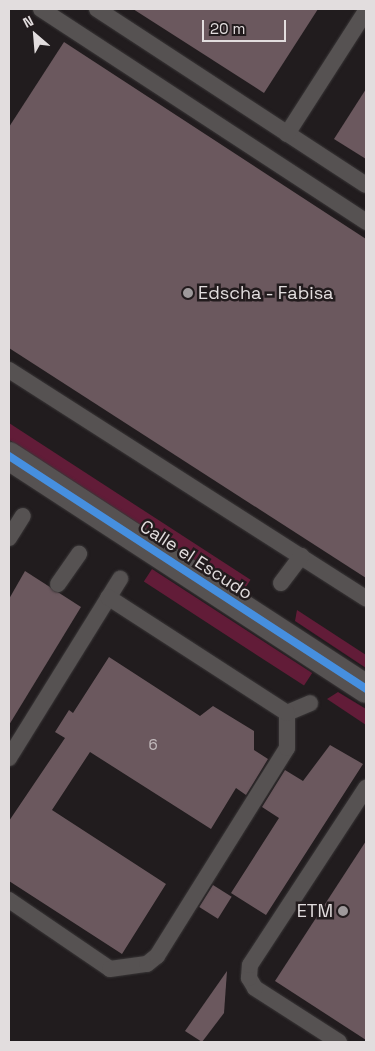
<!DOCTYPE html>
<html>
<head>
<meta charset="utf-8">
<style>
  body { margin:0 }
  #map { position:relative; width:375px; height:1051px; overflow:hidden; background:#211c1e; font-family:"Space Grotesk",sans-serif }
  div>[style] { position:absolute }
  [style*='--x'] { left:calc(var(--x)*1px); top:calc(var(--y)*1px); width:calc(var(--w)*1px); rotate:calc(var(--a)*1deg) }
  .green>* { inset:0; background:#621c38; transform-origin:0 0 }
  .building>* { inset:0; background:#6b585e; transform-origin:0 0 }
  .roads { filter:drop-shadow(0 0 1px #393637) drop-shadow(0 0 1px #393637) }
  .service>* { height:16px; margin:-8px; padding:0 8px; transform-origin:8px; border-radius:8px; background:#565252 }
  .minor>* { height:28px; margin:-14px; padding:0 14px; transform-origin:14px; border-radius:14px; background:#565252 }
  .cycleway>* { height:8px; margin:-4px; padding:0 4px; transform-origin:4px; border-radius:4px; background:#468fdf }
  .dots>* { width:14px; height:14px; translate:-50% -50%; box-sizing:border-box; border:2px solid #221b1d; border-radius:50% }
  span { translate:-50% -50%; white-space:nowrap; text-align:center; line-height:1.15; -webkit-text-stroke:5px #221b1d; paint-order:stroke }
  .number-label { font-size:15px; color:#c4bcbe }
  .number-label span { -webkit-text-stroke-width:0 }
  .poi-label { font-size:18px; color:#e2ddde }
  .left { translate:0 -50%; text-align:left }
  .right { translate:-100% -50%; text-align:right }
  .street-label { font-size:18px; color:#e2ddde }
  .frame { position:absolute; inset:0; border:10px solid #e2ddde; pointer-events:none }
  .north { position:absolute; left:10px; top:10px; width:50px; height:50px; -webkit-text-stroke:4px #221b1d; paint-order:stroke; rotate:333deg; font-size:14px; font-weight:700; line-height:20px; text-align:center; color:#e2ddde }
  .north::after { content:''; display:block; margin:auto; width:18px; height:22px; background:#e2ddde; clip-path:polygon(50% 0,100% 100%,50% 72%,0 100%) }
  .scale { position:absolute; left:202px; top:20px; width:84px; height:22px; box-sizing:border-box; border:2px solid #e2ddde; border-top:0; padding-left:6px; font-size:15px; line-height:18px; white-space:nowrap; color:#e2ddde; -webkit-text-stroke:4px #221b1d; paint-order:stroke }
</style>
</head>
<body>
<div id="map">
  <div class="green">
    <i style="left:9px;top:423px;width:288px;height:14px;rotate:33deg"></i>
    <i style="left:152px;top:569px;width:191px;height:15px;rotate:33deg"></i>
    <i style="clip-path:polygon(297px 610px,366px 655px,366px 668px,295px 621px)"></i>
    <i style="clip-path:polygon(338px 692px,366px 709px,366px 725px,327px 699px)"></i>
  </div>
  <div class="building">
    <i style="clip-path:polygon(133px 9px,318px 9px,264px 93px)"></i>
    <i style="clip-path:polygon(64px 42px,366px 239px,366px 578px,9px 348px,9px 127px)"></i>
    <i style="clip-path:polygon(366px 89px,366px 159px,334px 139px)"></i>
    <i style="clip-path:polygon(25px 571px,81px 607px,9px 725px,9px 599px)"></i>
    <i style="clip-path:polygon(109px 657px,200px 716px,213px 706px,254px 731px,254px 750px,268px 759px,246px 795px,236px 788px,211px 829px,90px 752px,52px 810px,166px 884px,122px 954px,9px 881px,9px 821px,65px 738px,55px 732px,69px 710px,73px 713px)"></i>
    <i style="clip-path:polygon(330px 745px,363px 764px,266px 915px,231px 893px,279px 818px,262px 807px,285px 770px,303px 781px)"></i>
    <i style="clip-path:polygon(366px 841px,366px 1040px,275px 981px)"></i>
    <i style="left:213px;top:885px;width:22px;height:26px;rotate:32deg"></i>
    <i style="clip-path:polygon(227px 971px,224px 1013px,202px 1042px,185px 1031px)"></i>
  </div>
  <div class="roads">
    <div class="service">
      <i style="--x:41;--y:9;--w:389;--a:33.2"></i>
      <i style="--x:97;--y:9;--w:321;--a:33.2"></i>
      <i style="--x:287;--y:134;--w:146;--a:-57.3"></i>
      <i style="--x:9;--y:370;--w:424;--a:32.6"></i>
      <i style="--x:9;--y:538;--w:26;--a:-58"></i>
      <i style="--x:281;--y:583;--w:34;--a:-53"></i>
      <i style="--x:58;--y:584;--w:37;--a:-55"></i>
      <i style="--x:287;--y:713;--w:25;--a:-23"></i>
      <i style="--x:9;--y:758;--w:211;--a:-58.2"></i>
      <i style="--x:9;--y:900;--w:122;--a:34.3"></i>
      <i style="--x:110;--y:969;--w:37;--a:-8"></i>
      <i style="--x:147;--y:964;--w:13;--a:-39"></i>
      <i style="--x:157;--y:956;--w:245;--a:-58"></i>
      <i style="--x:287;--y:748;--w:35;--a:-90"></i>
      <i style="--x:287;--y:713;--w:213;--a:-147.1"></i>
      <i style="--x:339;--y:1042;--w:100;--a:-147.3"></i>
      <i style="--x:255;--y:988;--w:12;--a:-121"></i>
      <i style="--x:249;--y:978;--w:13;--a:-86"></i>
      <i style="--x:250;--y:965;--w:212;--a:-56.8"></i>
    </div>
    <div class="minor">
      <i style="--x:9;--y:456;--w:426;--a:33.1"></i>
    </div>
  </div>
  <div class="cycleway">
    <i style="--x:9;--y:456;--w:426;--a:33.1"></i>
  </div>
  <div class="dots">
    <i style="left:188px;top:293px;background:#9e999b"></i>
    <i style="left:343px;top:911px;background:#9e999b"></i>
  </div>
  <div class="number-label">
    <span style="left:153px;top:745px">6</span>
  </div>
  <div class="poi-label">
    <span class="left" style="left:198px;top:293px">Edscha - Fabisa</span>
    <span class="right" style="left:333px;top:911px">ETM</span>
  </div>
  <div class="street-label">
    <span style="left:196px;top:560px;rotate:33deg">Calle el Escudo</span>
  </div>
  <div class="frame"></div>
  <div class="north">N</div>
  <div class="scale">20 m</div>
</div>
</body>
</html>
